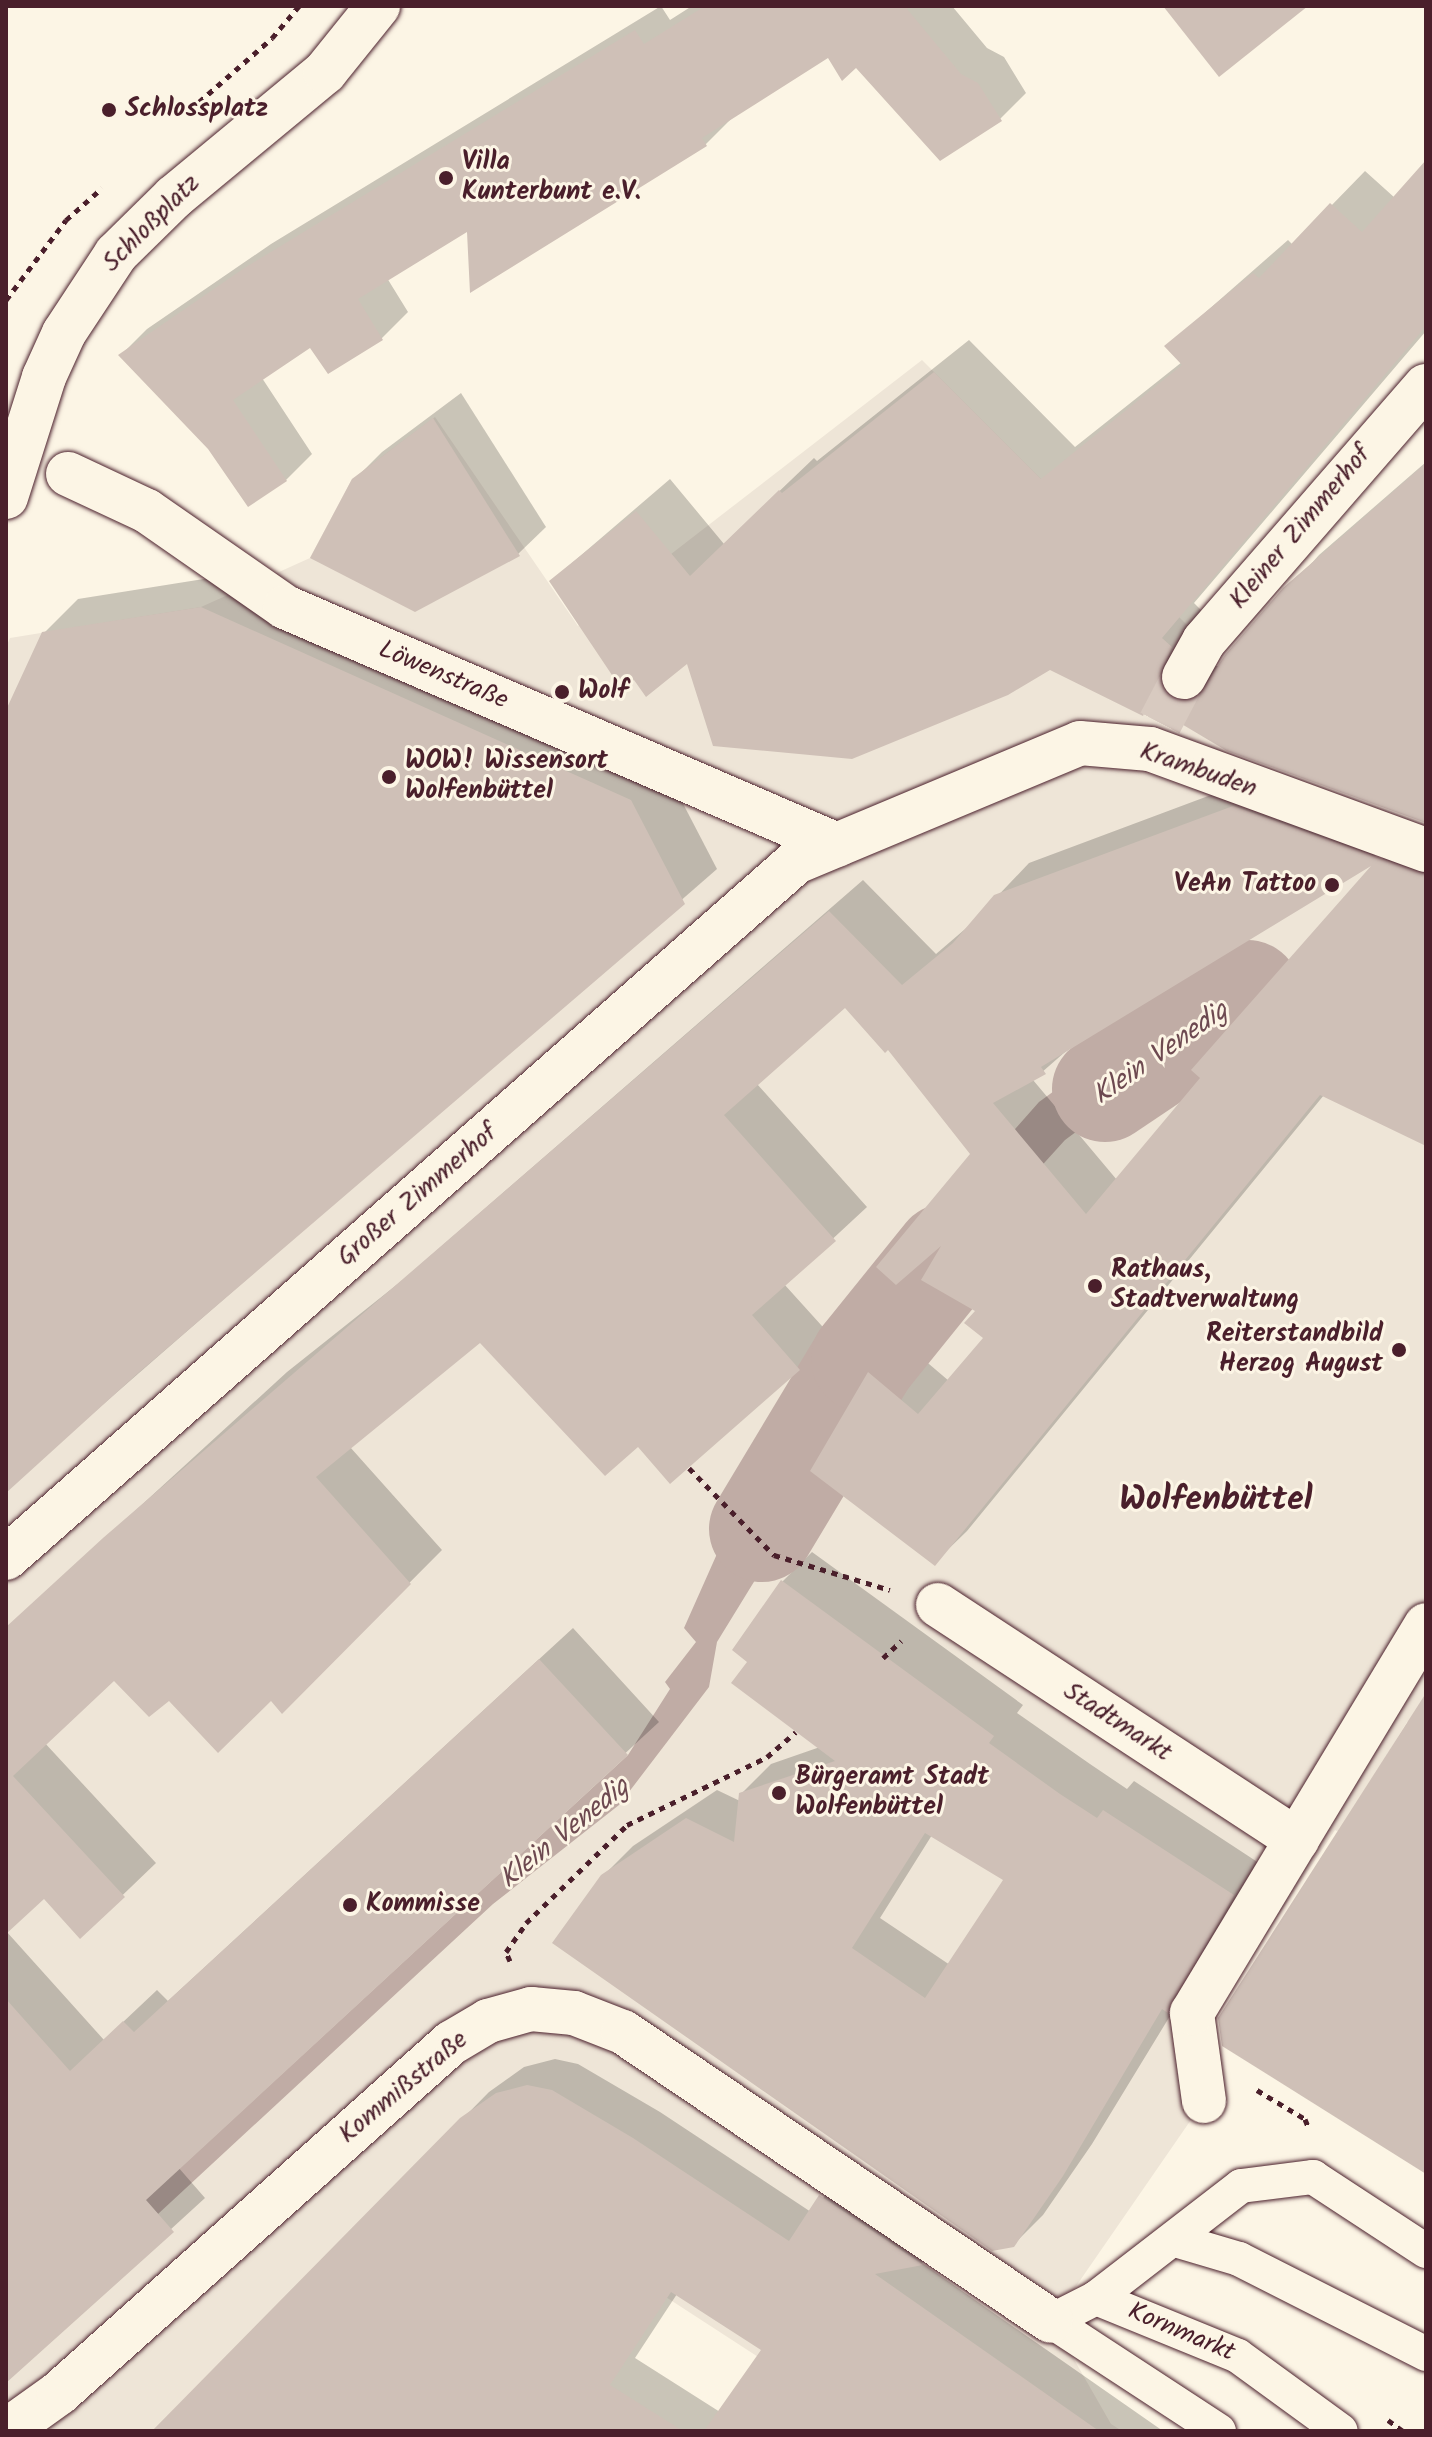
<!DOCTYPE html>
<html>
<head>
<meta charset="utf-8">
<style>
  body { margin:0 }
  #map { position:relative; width:1432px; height:2437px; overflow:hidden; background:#fcf5e5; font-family:Kalam,sans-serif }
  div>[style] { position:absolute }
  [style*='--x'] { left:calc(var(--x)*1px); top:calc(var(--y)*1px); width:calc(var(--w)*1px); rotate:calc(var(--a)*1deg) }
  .built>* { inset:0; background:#eee5d7 }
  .water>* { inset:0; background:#c0aca5 }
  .shadow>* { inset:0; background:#0003 }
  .river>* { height:106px; margin:-53px; padding:0 53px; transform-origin:53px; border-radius:53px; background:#c0aca5 }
  .building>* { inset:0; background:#cfc0b7 }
  .street-tunnel>* { height:44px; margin-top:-22px; transform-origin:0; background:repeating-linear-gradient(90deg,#d8cac0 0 44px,transparent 0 66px) }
  .path>* { height:5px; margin-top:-2.5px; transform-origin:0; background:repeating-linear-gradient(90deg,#4a1f2b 0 6px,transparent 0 12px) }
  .roads { filter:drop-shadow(0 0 2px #4a1f2b) drop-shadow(0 0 2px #4a1f2b) }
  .lane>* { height:34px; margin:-17px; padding:0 17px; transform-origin:17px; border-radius:17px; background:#fcf5e5 }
  .street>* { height:44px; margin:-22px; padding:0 22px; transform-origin:22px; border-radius:22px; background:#fcf5e5 }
  .secondary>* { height:44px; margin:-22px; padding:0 22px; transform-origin:22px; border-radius:22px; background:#fcf5e5 }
  .dots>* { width:22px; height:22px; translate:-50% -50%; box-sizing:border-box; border:4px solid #fcf5e5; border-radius:50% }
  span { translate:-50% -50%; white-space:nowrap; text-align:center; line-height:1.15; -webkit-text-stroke:6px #fcf5e5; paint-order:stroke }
  .poi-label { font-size:26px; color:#4a1f2b; font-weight:700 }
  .left { translate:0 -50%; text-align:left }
  .right { translate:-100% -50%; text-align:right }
  .street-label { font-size:26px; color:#4a1f2b }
  .water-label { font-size:28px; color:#6d4950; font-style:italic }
  .district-label { font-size:34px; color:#4a1f2b; font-weight:700 }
  .frame { position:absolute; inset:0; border:8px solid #4a1f2b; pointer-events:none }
</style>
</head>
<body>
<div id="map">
  <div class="built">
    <i style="clip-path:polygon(922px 360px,1188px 626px,1226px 644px,1270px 601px,1341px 668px,1426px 707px,1426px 1718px,1407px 1722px,1372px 1779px,1349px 1837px,1335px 1830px,1201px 2033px,1204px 2101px,1052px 2321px,1111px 2424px,1122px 2431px,872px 2431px,532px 2210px,330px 2431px,6px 2431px,6px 647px,10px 638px,201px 607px,310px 558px,352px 479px,435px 417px,578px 626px)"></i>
  </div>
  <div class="water">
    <i style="clip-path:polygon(1237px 958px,1271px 966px,1123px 1097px,1065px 1140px,847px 1380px,779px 1541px,717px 1642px,709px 1687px,619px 1805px,493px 1904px,158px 2214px,145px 2200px,628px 1755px,670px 1689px,665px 1682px,696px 1642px,684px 1628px,805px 1356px,887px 1273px,1039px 1102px)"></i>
  </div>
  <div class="shadow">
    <i style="clip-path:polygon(661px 6px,670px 20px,692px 6px,952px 6px,987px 48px,1004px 57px,1026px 93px,1000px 119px,829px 55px,732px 118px,706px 144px,472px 290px,468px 228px,387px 278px,408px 312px,382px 338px,328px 371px,310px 346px,262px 378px,312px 454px,286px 480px,209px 447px,121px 355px,147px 329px,271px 244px)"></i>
    <i style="clip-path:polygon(1426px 163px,1426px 331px,1194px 603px,1204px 613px,1207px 666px,1220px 666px,1319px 555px,1426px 462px,1426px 818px,1152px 704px,1142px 714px,1050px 667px,689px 661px,551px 581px,670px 479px,724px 544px,814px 458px,817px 461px,969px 340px,1075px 447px,1182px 362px,1167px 346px,1288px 240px,1293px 245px,1365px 171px,1395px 198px)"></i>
    <i style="clip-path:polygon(461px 393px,546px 527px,518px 554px,354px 480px,382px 452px)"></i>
    <i style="clip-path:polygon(235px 574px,664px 767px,717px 869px,6px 1489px,6px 715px,44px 633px,78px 599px)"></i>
    <i style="clip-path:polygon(1267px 774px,1392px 839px,1360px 870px,1073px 1045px,1033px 1080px,1117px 1180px,1366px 875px,1399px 842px,1426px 856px,1426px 1144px,1324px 1095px,967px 1531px,934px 1563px,813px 1471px,869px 1373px,902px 1341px,949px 1381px,986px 1337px,947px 1238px,972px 1154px,889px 1047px,846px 1005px,757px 1084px,867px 1207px,784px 1284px,831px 1336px,799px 1368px,671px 1481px,638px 1444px,480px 1340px,350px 1447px,442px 1550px,282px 1711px,271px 1698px,169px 1698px,114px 1678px,43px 1741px,156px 1863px,80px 1936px,44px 1896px,6px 1931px,104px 2040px,157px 1990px,168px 2001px,573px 1628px,659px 1722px,178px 2167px,205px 2198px,6px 2380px,6px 1629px,287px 1372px,404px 1279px,863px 880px,936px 954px,971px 924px,1029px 863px)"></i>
    <i style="clip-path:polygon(evenodd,812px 1552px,1023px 1705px,1017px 1713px,1090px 1764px,1127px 1789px,1134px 1781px,1262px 1865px,1092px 2144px,1043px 2215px,1013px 2245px,602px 1877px,633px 1846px,717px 1790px,740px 1801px,741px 1794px,771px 1764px,820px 1747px,750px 1661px,783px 1581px,812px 1552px,932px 1835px,1006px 1879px,950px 1965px,880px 1918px,932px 1835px)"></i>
    <i style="clip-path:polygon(evenodd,555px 2059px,578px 2064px,660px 2112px,811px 2212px,847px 2170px,948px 2237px,922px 2263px,1163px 2431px,155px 2431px,489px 2092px,524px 2067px,555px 2059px,677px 2294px,764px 2349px,720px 2412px,635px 2358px,677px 2294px)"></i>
  </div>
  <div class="river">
    <i style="--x:1105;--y:1089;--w:172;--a:-33.9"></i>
    <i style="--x:762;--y:1529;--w:198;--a:-59"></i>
    <i style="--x:864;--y:1359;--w:132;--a:-51.1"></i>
  </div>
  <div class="building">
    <i style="clip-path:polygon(705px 6px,911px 6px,907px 9px,961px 74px,978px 83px,1002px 121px,940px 161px,856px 68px,842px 81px,828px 58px,702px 138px,707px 146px,470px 293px,467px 232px,358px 299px,383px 340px,328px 374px,310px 348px,233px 400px,287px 481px,248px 507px,208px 449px,118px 355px,243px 269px,635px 30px,644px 44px)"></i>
    <i style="clip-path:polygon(1163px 6px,1308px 6px,1219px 77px)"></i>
    <i style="clip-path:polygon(1426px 160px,1426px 326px,1162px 638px,1172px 647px,1159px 677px,1173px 699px,1197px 698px,1225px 655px,1283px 588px,1426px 463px,1426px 823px,1227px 751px,1148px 704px,1143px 716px,1050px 670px,1008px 695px,852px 759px,713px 746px,687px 664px,646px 697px,634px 680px,622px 690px,549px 581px,636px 511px,690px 576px,779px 490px,782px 493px,934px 372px,1041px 479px,1182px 365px,1164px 346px,1253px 273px,1259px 278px,1330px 203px,1362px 232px)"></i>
    <i style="clip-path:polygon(433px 418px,520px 556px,415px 612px,310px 558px,352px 479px)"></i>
    <i style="clip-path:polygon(201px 607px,631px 800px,685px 904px,137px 1374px,6px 1493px,6px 710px,42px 632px)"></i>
    <i style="clip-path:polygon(evenodd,1233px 806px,1426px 874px,1426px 1146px,1320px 1095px,935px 1566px,810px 1471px,868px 1372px,918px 1414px,983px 1338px,964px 1323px,975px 1311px,921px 1280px,941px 1246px,896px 1285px,876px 1267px,970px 1154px,888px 1050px,885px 1053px,845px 1008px,724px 1115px,836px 1241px,752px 1315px,800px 1370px,670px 1484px,638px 1447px,605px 1476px,480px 1343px,316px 1477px,411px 1584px,282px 1714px,271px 1701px,218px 1753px,169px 1701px,149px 1717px,114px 1681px,13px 1776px,125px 1897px,80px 1939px,44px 1899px,6px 1934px,6px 1627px,103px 1538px,829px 911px,902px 985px,953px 943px,994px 895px,1233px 806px,1371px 866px,1191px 1070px,1200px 1078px,1086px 1214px,993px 1103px,1046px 1074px,1041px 1067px,1371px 866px)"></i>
    <i style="clip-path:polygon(evenodd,781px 1580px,994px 1736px,989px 1743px,1060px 1794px,1097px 1818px,1103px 1810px,1234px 1895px,1168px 2013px,1162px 2009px,1063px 2176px,1014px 2247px,992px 2251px,552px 1943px,601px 1875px,686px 1818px,734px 1842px,739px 1793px,835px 1761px,731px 1683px,747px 1662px,732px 1650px,781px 1580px,925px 1833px,1003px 1880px,925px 1998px,852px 1948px,925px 1833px)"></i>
    <i style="clip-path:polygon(539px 1659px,628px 1755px,146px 2200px,174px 2232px,6px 2383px,6px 1999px,70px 2071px,123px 2021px,134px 2032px)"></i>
    <i style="clip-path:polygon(1426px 1693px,1426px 2174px,1222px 2046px,1218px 2018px)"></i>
    <i style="clip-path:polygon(527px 2085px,552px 2090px,633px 2138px,789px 2241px,819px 2195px,923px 2265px,875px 2274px,1099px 2431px,704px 2431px,761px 2350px,671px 2292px,610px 2385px,683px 2431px,152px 2431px,460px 2118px,496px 2093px)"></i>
  </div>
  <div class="street-tunnel">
    <i style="--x:1160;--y:723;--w:52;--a:-62.4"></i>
  </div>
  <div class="path">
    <i style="--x:199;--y:102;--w:97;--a:-41.2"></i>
    <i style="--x:272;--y:38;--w:42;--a:-49.8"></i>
    <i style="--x:6;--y:300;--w:100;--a:-53.1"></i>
    <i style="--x:66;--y:220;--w:48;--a:-41.6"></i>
    <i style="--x:689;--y:1468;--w:122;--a:45.7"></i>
    <i style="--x:774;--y:1555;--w:121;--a:16.8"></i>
    <i style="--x:883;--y:1658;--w:25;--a:-43"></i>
    <i style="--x:510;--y:1961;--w:10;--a:-114"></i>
    <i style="--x:506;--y:1952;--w:35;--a:-55"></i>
    <i style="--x:526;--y:1923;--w:141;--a:-44.1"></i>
    <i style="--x:627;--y:1825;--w:156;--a:-25.9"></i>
    <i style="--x:767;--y:1757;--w:38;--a:-41"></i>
    <i style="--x:1257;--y:2090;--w:56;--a:31.1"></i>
    <i style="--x:1305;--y:2119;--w:11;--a:68"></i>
    <i style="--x:1388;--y:2420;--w:19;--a:36"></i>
  </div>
  <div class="roads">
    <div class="lane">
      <i style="--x:1175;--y:2240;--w:67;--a:16.5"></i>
      <i style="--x:1239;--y:2259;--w:210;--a:26.9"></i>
      <i style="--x:1096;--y:2298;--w:153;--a:22.2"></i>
      <i style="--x:1238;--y:2356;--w:127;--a:36.1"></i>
      <i style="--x:1219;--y:2431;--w:201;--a:-146.8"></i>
      <i style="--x:1051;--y:2321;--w:51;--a:-27.1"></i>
      <i style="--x:1096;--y:2298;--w:183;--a:-37.7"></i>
      <i style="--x:1241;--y:2186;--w:73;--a:-7.1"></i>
      <i style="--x:1313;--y:2177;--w:135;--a:33.2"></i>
    </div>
    <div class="street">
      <i style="--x:68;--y:474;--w:87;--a:25.1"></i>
      <i style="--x:147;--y:511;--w:168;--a:34.8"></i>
      <i style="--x:285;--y:607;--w:601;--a:23.32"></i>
      <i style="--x:1184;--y:677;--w:41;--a:-60.9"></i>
      <i style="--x:1204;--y:641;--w:338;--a:-49"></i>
      <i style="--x:6;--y:1558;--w:1053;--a:-41.38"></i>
      <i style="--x:796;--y:862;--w:308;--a:-22.7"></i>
      <i style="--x:1080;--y:743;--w:70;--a:4.9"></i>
      <i style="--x:1150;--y:749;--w:294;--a:20.1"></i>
      <i style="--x:938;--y:1605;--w:429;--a:33.2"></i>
      <i style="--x:1204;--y:2101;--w:89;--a:-97.8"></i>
      <i style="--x:1192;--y:2013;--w:453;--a:-58.9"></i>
      <i style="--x:6;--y:2431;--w:65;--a:-35.6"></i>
      <i style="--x:59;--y:2393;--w:526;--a:-41.76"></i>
      <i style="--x:451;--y:2043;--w:43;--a:-30.7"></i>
      <i style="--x:488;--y:2021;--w:45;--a:-15.6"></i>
      <i style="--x:531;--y:2009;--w:43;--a:5.3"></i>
      <i style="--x:574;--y:2013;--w:53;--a:21.2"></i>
      <i style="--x:623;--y:2032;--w:516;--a:34.03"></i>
    </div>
    <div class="secondary">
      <i style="--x:6;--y:497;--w:126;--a:-72.4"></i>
      <i style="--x:44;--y:377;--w:48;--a:-65.6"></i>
      <i style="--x:64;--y:333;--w:95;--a:-56.6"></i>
      <i style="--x:116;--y:254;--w:81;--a:-44.5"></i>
      <i style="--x:174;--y:197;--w:196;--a:-39.6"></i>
      <i style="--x:325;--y:72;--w:85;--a:-51.2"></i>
    </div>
  </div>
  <div class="dots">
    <i style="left:109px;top:110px;background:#4a1f2b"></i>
    <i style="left:446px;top:178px;background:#4a1f2b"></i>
    <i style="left:562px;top:692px;background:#4a1f2b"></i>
    <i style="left:389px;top:777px;background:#4a1f2b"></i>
    <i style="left:1332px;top:885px;background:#4a1f2b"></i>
    <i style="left:1095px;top:1286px;background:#4a1f2b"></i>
    <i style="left:1399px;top:1350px;background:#4a1f2b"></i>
    <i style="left:779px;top:1793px;background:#4a1f2b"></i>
    <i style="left:350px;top:1905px;background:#4a1f2b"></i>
  </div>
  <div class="poi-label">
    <span class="left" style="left:125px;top:110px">Schlossplatz</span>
    <span class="left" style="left:462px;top:178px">Villa<br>Kunterbunt e.V.</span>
    <span class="left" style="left:578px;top:692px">Wolf</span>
    <span class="left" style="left:405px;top:777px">WOW! Wissensort<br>Wolfenbüttel</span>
    <span class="right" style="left:1316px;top:885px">VeAn Tattoo</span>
    <span class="left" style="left:1111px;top:1286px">Rathaus,<br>Stadtverwaltung</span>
    <span class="right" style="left:1383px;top:1350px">Reiterstandbild<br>Herzog August</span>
    <span class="left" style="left:795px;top:1793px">Bürgeramt Stadt<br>Wolfenbüttel</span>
    <span class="left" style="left:366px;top:1905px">Kommisse</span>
  </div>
  <div class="street-label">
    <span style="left:152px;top:224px;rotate:-45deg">Schloßplatz</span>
    <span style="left:1301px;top:528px;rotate:-50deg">Kleiner Zimmerhof</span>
    <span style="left:443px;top:676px;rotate:23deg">Löwenstraße</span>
    <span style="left:1198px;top:771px;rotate:19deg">Krambuden</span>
    <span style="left:418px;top:1196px;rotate:-41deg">Großer Zimmerhof</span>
    <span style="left:1117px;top:1723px;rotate:33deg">Stadtmarkt</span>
    <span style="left:404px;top:2088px;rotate:-40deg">Kommißstraße</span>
    <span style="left:1181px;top:2333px;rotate:23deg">Kornmarkt</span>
  </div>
  <div class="water-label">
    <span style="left:1161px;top:1054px;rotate:-35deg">Klein Venedig</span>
    <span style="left:565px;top:1834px;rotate:-39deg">Klein Venedig</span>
  </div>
  <div class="district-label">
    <span style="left:1216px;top:1501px">Wolfenbüttel</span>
  </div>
  <div class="frame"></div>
</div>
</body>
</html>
